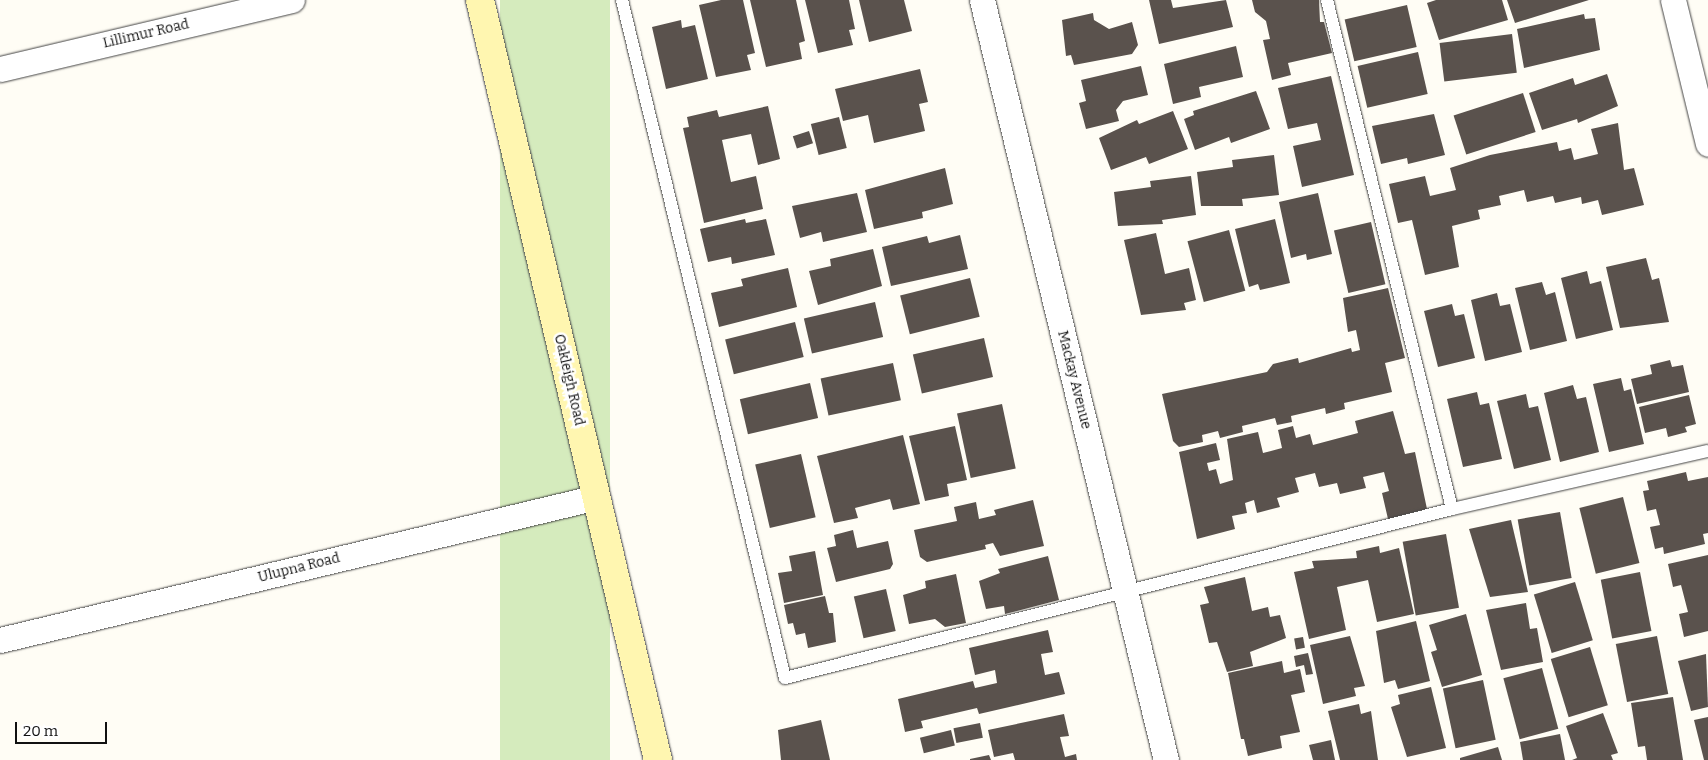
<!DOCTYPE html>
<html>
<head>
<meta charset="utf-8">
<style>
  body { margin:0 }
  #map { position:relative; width:1708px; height:760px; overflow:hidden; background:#fffdf5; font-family:Bitter,serif }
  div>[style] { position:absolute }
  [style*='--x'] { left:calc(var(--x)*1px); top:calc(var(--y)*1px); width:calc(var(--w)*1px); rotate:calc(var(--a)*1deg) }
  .green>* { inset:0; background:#d5ebbd; transform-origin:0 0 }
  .building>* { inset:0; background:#5a524d; transform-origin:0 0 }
  .roads { filter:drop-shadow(0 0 1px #444) drop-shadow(0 0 1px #444) }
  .lane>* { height:12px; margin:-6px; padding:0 6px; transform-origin:6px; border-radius:6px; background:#fff }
  .street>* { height:25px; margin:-12.5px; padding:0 12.5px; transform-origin:12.5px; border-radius:12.5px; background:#fff }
  .secondary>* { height:28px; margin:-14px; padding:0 14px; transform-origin:14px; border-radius:14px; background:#fff6b0 }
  span { translate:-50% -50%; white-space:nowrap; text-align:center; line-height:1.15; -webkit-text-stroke:5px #fff; paint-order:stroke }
  .street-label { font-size:14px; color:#111 }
  .scale { position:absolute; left:15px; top:722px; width:92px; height:22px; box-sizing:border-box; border:2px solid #111; border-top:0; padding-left:6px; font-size:15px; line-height:18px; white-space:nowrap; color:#111; -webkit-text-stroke:4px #fff; paint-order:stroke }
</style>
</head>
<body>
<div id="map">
  <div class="green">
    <i style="left:500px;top:0;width:110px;height:782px"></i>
  </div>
  <div class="building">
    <i style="clip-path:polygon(721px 0,743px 0,755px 53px,747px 55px,751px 70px,716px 77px,699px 5px)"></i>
    <i style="clip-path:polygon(750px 0,796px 0,805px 41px,799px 43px,802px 59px,766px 67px)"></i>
    <i style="clip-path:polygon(805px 0,849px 0,855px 29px,849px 30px,853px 45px,818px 53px)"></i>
    <i style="clip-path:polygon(859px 0,904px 0,912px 31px,869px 42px)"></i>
    <i style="clip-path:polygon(1149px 0,1171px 0,1173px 8px,1226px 0,1233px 27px,1159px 44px)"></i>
    <i style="clip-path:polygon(1252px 0,1319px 0,1320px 22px,1324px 22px,1332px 53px,1288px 63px,1291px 75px,1272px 80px,1263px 40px,1270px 39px,1266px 21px,1255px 12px)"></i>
    <i style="clip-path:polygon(1436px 0,1502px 0,1508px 20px,1439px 40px,1427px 3px)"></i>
    <i style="clip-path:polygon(1507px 0,1589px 0,1515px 23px)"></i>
    <i style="left:1407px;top:5px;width:43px;height:64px;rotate:77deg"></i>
    <i style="clip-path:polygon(1093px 13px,1094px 20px,1109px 29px,1132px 22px,1138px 45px,1132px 54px,1074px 65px,1071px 55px,1066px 56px,1062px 20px)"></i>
    <i style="clip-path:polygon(1584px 14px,1585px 19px,1595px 18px,1600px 50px,1524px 68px,1517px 29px)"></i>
    <i style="clip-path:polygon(681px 20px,682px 28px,695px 25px,708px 79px,666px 89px,652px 27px)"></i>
    <i style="left:1512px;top:34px;width:39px;height:73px;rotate:83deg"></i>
    <i style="clip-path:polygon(1236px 46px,1243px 77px,1199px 87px,1201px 97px,1173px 104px,1164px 64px)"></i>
    <i style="left:1418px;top:52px;width:43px;height:62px;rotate:77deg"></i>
    <i style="clip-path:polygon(1141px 66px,1148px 95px,1123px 101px,1116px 110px,1119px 121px,1086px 129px,1079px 103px,1086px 101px,1081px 80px)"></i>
    <i style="clip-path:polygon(920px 69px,928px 102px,919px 104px,925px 131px,874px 143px,868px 115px,843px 121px,835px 89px)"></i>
    <i style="clip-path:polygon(1607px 74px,1618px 106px,1578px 123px,1577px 119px,1542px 130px,1529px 93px,1573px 78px,1575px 85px)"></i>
    <i style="clip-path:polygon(1331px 76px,1354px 175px,1302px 187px,1293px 146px,1321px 140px,1317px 123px,1288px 129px,1278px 88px)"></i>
    <i style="clip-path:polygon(1256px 91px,1270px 129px,1231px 143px,1229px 137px,1195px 150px,1184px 119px,1194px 115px,1193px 111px)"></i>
    <i style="left:1523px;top:93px;width:41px;height:73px;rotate:72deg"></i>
    <i style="clip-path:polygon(768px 106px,780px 159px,758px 165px,751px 134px,722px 140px,731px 182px,756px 176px,763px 209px,704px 223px,683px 128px,689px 127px,687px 117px,717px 110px,719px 117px)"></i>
    <i style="clip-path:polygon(1173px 111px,1188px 149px,1149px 164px,1146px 157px,1111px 170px,1099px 138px,1137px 120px,1139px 124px)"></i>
    <i style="clip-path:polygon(1434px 114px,1445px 155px,1408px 164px,1407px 158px,1381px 164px,1372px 126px)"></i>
    <i style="left:839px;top:117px;width:32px;height:29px;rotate:76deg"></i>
    <i style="clip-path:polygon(1618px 123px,1624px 170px,1634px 168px,1644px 205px,1602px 215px,1598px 200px,1582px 204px,1581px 197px,1555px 203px,1553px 196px,1527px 202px,1524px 190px,1499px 196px,1501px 205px,1478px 210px,1480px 219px,1452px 226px,1459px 267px,1425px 275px,1412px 220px,1398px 223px,1389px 184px,1425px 176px,1430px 196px,1456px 190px,1450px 168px,1490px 155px,1557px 142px,1559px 151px,1571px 148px,1574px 160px,1598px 154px,1591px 129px)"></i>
    <i style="left:809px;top:131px;width:13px;height:17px;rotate:72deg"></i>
    <i style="clip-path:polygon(1274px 155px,1279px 195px,1242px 199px,1243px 206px,1201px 206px,1197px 172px,1233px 167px,1232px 160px)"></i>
    <i style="clip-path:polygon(945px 168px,953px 204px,922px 212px,923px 218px,874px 229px,865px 190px)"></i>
    <i style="clip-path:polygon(1191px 176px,1196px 215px,1162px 220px,1163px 224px,1118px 226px,1114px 192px,1151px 187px,1150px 181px)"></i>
    <i style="clip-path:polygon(857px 193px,867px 232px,823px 242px,821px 232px,800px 238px,792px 206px)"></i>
    <i style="clip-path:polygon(1318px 193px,1332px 254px,1307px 260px,1306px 254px,1291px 258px,1279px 202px)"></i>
    <i style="clip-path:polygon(745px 219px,746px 223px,766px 219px,775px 255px,732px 264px,731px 257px,708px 262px,700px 229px)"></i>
    <i style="clip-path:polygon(1275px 219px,1290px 283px,1260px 290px,1258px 284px,1249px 287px,1235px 229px)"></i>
    <i style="left:1371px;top:222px;width:64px;height:38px;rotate:77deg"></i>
    <i style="left:1229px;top:230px;width:63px;height:43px;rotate:75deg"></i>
    <i style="clip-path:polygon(1156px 233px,1165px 274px,1189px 268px,1196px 300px,1184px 303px,1186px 310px,1141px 315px,1124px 240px)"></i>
    <i style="clip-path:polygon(960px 235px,968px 269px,891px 286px,882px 247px,927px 236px,929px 243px)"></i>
    <i style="clip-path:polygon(873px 249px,882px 286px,818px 305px,809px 271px,831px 266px,830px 259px)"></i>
    <i style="clip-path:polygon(1646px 258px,1652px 280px,1659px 278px,1669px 322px,1620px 328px,1606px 267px)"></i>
    <i style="clip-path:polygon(788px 268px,797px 307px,719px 327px,711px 293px,743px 286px,741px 279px)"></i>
    <i style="clip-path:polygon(1587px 271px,1590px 284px,1601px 281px,1613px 330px,1576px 339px,1561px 278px)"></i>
    <i style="left:970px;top:278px;width:40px;height:72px;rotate:76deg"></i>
    <i style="clip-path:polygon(1542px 282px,1546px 295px,1555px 292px,1567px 341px,1530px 350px,1515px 288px)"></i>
    <i style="clip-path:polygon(1388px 288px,1405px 358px,1385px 363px,1392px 392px,1344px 403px,1345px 409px,1326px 414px,1325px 408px,1291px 416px,1292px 422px,1277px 425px,1275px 418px,1242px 426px,1243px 432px,1220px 438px,1218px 431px,1202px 435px,1203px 442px,1179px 447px,1173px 441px,1162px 394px,1267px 372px,1273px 364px,1298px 358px,1299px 363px,1351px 348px,1352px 352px,1360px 350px,1356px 330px,1348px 332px,1343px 298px)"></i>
    <i style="clip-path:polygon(1497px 293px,1500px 306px,1510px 304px,1522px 352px,1485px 361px,1471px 300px)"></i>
    <i style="left:875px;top:302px;width:36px;height:73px;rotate:77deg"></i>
    <i style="clip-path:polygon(1452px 304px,1455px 316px,1464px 314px,1475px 358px,1438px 367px,1424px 311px)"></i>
    <i style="left:795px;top:322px;width:36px;height:72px;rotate:76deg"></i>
    <i style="left:984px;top:338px;width:40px;height:73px;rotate:77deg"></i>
    <i style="clip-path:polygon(1670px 360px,1672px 367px,1683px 365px,1689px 392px,1637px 404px,1631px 379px,1652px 374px,1650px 365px)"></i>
    <i style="left:893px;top:363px;width:38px;height:74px;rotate:78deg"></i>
    <i style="clip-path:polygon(1621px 378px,1624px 391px,1631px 389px,1644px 444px,1609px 452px,1593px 384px)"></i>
    <i style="left:810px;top:383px;width:36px;height:72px;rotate:77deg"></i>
    <i style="clip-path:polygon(1573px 385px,1577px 399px,1586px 397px,1599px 452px,1560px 462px,1544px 393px)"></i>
    <i style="clip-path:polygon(1477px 392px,1480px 405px,1489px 403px,1502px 459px,1463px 467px,1447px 399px)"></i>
    <i style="clip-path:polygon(1526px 394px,1529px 408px,1538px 406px,1551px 460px,1514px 469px,1497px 401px)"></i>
    <i style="clip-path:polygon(1689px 395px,1696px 424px,1685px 427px,1687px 432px,1668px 437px,1666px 428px,1645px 433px,1639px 407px)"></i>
    <i style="left:1002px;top:404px;width:66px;height:46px;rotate:78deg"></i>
    <i style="clip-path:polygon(1393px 411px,1405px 454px,1415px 452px,1427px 509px,1388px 519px,1382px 493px,1389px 491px,1384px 472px,1363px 477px,1366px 488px,1340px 494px,1337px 483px,1319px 487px,1315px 473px,1295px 478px,1299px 492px,1277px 498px,1280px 507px,1257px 513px,1254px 500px,1245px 503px,1247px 513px,1232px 516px,1235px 529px,1197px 539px,1179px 452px,1216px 443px,1220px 460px,1207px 463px,1209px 471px,1216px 469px,1220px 484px,1233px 480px,1227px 439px,1258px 432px,1263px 453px,1282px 448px,1278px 430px,1293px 426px,1296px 438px,1310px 434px,1313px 445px,1358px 433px,1355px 421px)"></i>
    <i style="clip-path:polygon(955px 426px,967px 480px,947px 484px,949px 496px,925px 501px,909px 436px)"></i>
    <i style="clip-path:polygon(903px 435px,920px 504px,893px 510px,890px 499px,855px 508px,858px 518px,834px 523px,817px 456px)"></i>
    <i style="left:801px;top:454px;width:65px;height:47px;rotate:77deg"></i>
    <i style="clip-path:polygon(1686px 472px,1688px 481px,1708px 477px,1708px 533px,1703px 534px,1705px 544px,1664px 554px,1663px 547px,1655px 549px,1650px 527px,1660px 525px,1656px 509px,1647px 511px,1643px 491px,1649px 490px,1647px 481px)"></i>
    <i style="left:1623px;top:497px;width:68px;height:45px;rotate:76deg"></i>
    <i style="clip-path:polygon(1033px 500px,1044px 546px,1000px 556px,993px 543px,985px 545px,986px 549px,927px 562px,920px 557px,914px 530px,957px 521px,954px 507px,976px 502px,979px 519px,996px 515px,994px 510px)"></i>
    <i style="left:1560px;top:512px;width:67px;height:43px;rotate:80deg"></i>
    <i style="clip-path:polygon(1511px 520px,1528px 592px,1490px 597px,1469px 529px)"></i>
    <i style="clip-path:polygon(853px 530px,857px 548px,888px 541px,893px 564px,890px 569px,836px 582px,827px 548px,836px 546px,834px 535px)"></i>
    <i style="left:1446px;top:534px;width:75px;height:44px;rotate:80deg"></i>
    <i style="clip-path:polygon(1379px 546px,1380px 553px,1399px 548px,1414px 614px,1377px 622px,1368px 580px,1337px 587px,1346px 630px,1309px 639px,1294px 572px,1314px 568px,1312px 561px,1357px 558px,1356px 551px)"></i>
    <i style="clip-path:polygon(815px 551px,823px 595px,784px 603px,778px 573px,792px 571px,789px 556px)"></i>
    <i style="clip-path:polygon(1708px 555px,1708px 631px,1684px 637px,1679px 614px,1688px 612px,1681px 585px,1673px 587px,1668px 564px)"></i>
    <i style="clip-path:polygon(1048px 556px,1059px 600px,1005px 614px,1004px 606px,986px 609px,979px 581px,1000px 573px,998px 569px)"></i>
    <i style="left:1640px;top:572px;width:60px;height:40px;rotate:79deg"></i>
    <i style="clip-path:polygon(956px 574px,966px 623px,945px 627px,935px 619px,909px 624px,903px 595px,926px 588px,925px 581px)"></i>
    <i style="clip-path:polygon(1245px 577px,1252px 611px,1268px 607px,1270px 617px,1280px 615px,1286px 638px,1250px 652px,1253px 666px,1227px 672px,1217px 642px,1209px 643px,1200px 605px,1209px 603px,1204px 587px)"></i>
    <i style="left:1575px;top:582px;width:61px;height:43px;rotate:73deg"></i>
    <i style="left:886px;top:589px;width:43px;height:33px;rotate:77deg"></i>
    <i style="clip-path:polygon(825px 596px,829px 613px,833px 613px,836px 642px,808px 648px,805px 633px,796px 635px,793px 623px,788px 624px,784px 605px)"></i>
    <i style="clip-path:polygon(1526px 603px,1530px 629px,1537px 628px,1543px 662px,1501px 670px,1486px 610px)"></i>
    <i style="clip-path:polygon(1466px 614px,1482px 675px,1442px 687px,1431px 652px,1437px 650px,1429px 625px)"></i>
    <i style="clip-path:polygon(1416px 621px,1430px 681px,1398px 689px,1395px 680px,1384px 683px,1376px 631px)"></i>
    <i style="clip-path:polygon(1048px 630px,1053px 652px,1041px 654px,1045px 675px,1059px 672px,1065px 694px,979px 714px,977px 708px,921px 721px,923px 728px,905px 732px,898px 699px,973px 681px,975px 688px,997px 683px,995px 670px,975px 675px,969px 648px)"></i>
    <i style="clip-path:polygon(1350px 636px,1365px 686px,1354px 688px,1356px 696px,1323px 704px,1310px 645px)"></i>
    <i style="left:1657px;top:636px;width:59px;height:42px;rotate:79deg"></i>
    <i style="left:1303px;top:637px;width:11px;height:9px;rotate:80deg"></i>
    <i style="left:1590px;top:647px;width:61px;height:41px;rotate:73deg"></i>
    <i style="clip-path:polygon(1308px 653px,1313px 674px,1306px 675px,1304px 665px,1296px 667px,1294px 656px)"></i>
    <i style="clip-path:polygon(1706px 654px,1708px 707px,1691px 711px,1678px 661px)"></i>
    <i style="clip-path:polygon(1282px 661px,1284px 673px,1300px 669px,1305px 692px,1291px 695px,1300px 732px,1280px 736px,1282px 748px,1248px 756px,1244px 739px,1241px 739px,1228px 673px)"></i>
    <i style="left:1542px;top:668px;width:63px;height:40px;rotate:75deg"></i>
    <i style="left:1483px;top:680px;width:61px;height:41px;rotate:78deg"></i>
    <i style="clip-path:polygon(1431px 687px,1446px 748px,1407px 757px,1391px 707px,1400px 704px,1398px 695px)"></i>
    <i style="clip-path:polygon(1673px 697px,1683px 760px,1647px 760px,1645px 746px,1638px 747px,1631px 703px)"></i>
    <i style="clip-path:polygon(1359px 704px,1361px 714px,1371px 711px,1378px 760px,1340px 760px,1328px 711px)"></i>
    <i style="clip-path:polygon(1603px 713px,1618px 753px,1611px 755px,1613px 760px,1572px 760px,1577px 758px,1566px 726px)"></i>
    <i style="clip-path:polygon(1064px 714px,1069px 736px,1060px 737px,1065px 757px,1076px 754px,1077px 760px,1015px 760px,1013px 753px,994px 757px,988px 730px)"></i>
    <i style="clip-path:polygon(1708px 717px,1708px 760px,1704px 760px,1694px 720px)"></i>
    <i style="clip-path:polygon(821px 720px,830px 760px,781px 760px,778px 730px)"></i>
    <i style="left:980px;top:723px;width:15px;height:27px;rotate:79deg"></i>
    <i style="left:951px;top:730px;width:16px;height:32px;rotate:76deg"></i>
    <i style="clip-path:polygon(1560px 734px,1565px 760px,1523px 760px,1520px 742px)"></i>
    <i style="clip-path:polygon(1331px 740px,1335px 760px,1313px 760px,1309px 745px)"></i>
    <i style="clip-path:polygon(1498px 747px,1502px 760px,1460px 760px,1460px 758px)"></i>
    <i style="clip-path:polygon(989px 755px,991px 760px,970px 760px,970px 759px)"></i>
  </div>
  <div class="roads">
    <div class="lane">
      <i style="--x:622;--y:0;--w:697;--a:76.48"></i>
      <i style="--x:785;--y:678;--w:688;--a:-14.22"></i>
      <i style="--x:1452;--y:509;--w:262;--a:-12.8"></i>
      <i style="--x:1327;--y:0;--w:524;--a:76.2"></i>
    </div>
    <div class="street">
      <i style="--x:982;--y:0;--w:782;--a:76.39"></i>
      <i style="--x:1673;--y:0;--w:148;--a:76.3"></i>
      <i style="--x:0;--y:69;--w:300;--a:-13.3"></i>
      <i style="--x:0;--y:640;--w:614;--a:-13.47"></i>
    </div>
    <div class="secondary">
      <i style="--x:480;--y:0;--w:781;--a:76.82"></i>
    </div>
  </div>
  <div class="street-label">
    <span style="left:146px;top:34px;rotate:-13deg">Lillimur Road</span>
    <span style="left:569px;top:380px;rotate:77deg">Oakleigh Road</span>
    <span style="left:1074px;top:380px;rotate:76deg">Mackay Avenue</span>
    <span style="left:299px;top:568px;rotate:-14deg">Ulupna Road</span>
  </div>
  <div class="scale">20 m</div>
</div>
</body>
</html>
